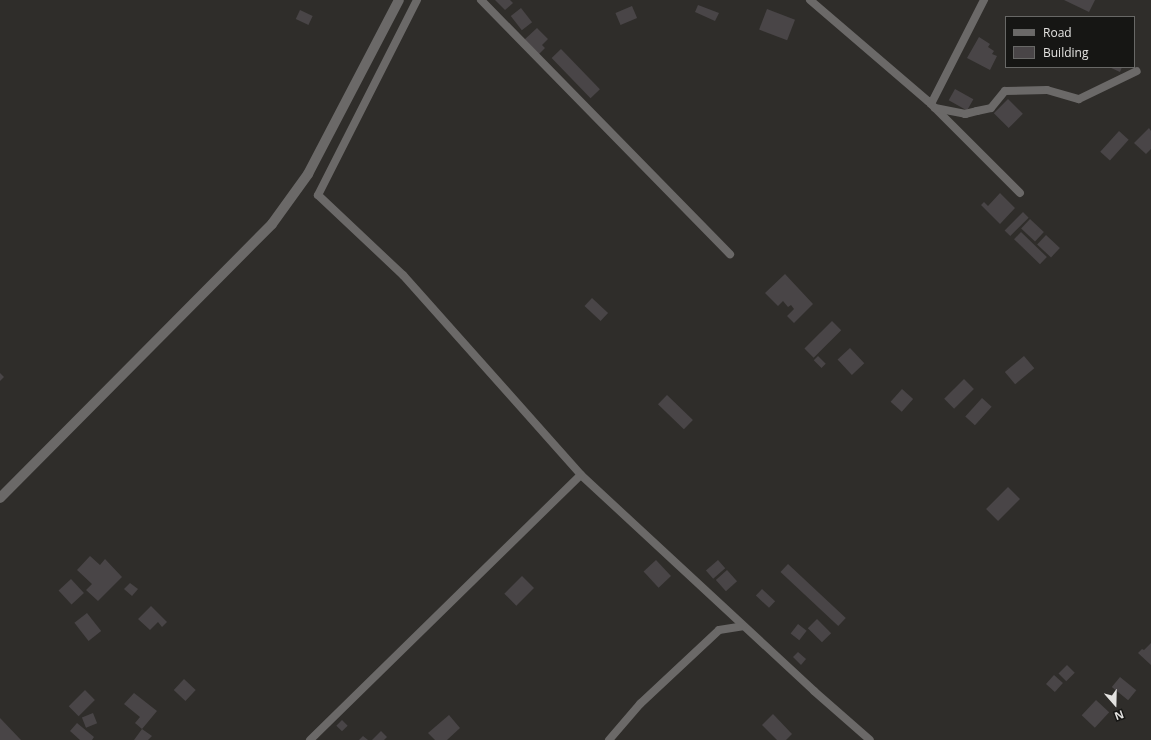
<!DOCTYPE html>
<html>
<head>
<meta charset="utf-8">
<style>
  body { margin:0 }
  #map { position:relative; width:1151px; height:740px; overflow:hidden; background:#2f2d2a; font-family:"Open Sans",sans-serif }
  div>[style] { position:absolute }
  [style*='--x'] { left:calc(var(--x)*1px); top:calc(var(--y)*1px); width:calc(var(--w)*1px); rotate:calc(var(--a)*1deg) }
  .building>* { inset:0; background:#494547; transform-origin:0 0 }
  .minor>* { height:8px; margin:-4px; padding:0 4px; transform-origin:4px; border-radius:4px; background:#6b6968 }
  .tertiary>* { height:10px; margin:-5px; padding:0 5px; transform-origin:5px; border-radius:5px; background:#6b6968 }
  span { translate:-50% -50%; white-space:nowrap; text-align:center; line-height:1.15; -webkit-text-stroke:3px #161614; paint-order:stroke }
  .legend { position:absolute; left:1005px; top:16px; width:130px; height:52px; box-sizing:border-box; background:#161614; border:1px solid #686866; margin:0; padding:5px 7px; list-style:none; font-size:12px; color:#e3e2e0 }
  .legend li { display:flex; align-items:center; gap:8px; height:20px }
  .legend b { width:20px; border:1px solid #686866 }
  .north { position:absolute; left:1095px; top:684px; width:40px; height:40px; -webkit-text-stroke:3px #161614; paint-order:stroke; rotate:160deg; font-size:11px; font-weight:700; line-height:16px; text-align:center; color:#e3e2e0 }
  .north::after { content:''; display:block; margin:auto; width:14px; height:18px; background:#e3e2e0; clip-path:polygon(50% 0,100% 100%,50% 72%,0 100%) }
</style>
</head>
<body>
<div id="map">
  <div class="building">
    <i style="clip-path:polygon(495px 0,510px 0,513px 3px,505px 10px)"></i>
    <i style="clip-path:polygon(1064px 0,1095px 0,1089px 12px)"></i>
    <i style="clip-path:polygon(698px 5px,719px 13px,715px 21px,695px 12px)"></i>
    <i style="left:632px;top:6px;width:13px;height:18px;rotate:67deg"></i>
    <i style="left:521px;top:8px;width:18px;height:13px;rotate:52deg"></i>
    <i style="left:767px;top:9px;width:30px;height:22px;rotate:21deg"></i>
    <i style="left:300px;top:10px;width:14px;height:10px;rotate:25deg"></i>
    <i style="clip-path:polygon(537px 28px,548px 39px,542px 45px,545px 48px,538px 55px,524px 40px)"></i>
    <i style="clip-path:polygon(979px 37px,990px 44px,988px 47px,994px 51px,992px 54px,997px 56px,990px 70px,967px 58px)"></i>
    <i style="left:561px;top:49px;width:56px;height:13px;rotate:46deg"></i>
    <i style="clip-path:polygon(1109px 67px,1122px 67px,1120px 72px)"></i>
    <i style="left:955px;top:89px;width:21px;height:13px;rotate:29deg"></i>
    <i style="left:1008px;top:99px;width:21px;height:20px;rotate:45deg"></i>
    <i style="clip-path:polygon(1149px 128px,1151px 131px,1151px 149px,1146px 154px,1134px 143px)"></i>
    <i style="left:1119px;top:131px;width:13px;height:28px;rotate:42deg"></i>
    <i style="clip-path:polygon(1000px 193px,1015px 208px,1000px 224px,981px 205px,984px 202px,988px 206px)"></i>
    <i style="left:1023px;top:212px;width:8px;height:26px;rotate:45deg"></i>
    <i style="left:1030px;top:219px;width:19px;height:13px;rotate:43deg"></i>
    <i style="left:1021px;top:232px;width:36px;height:10px;rotate:44deg"></i>
    <i style="left:1046px;top:235px;width:19px;height:13px;rotate:43deg"></i>
    <i style="clip-path:polygon(785px 274px,813px 304px,794px 323px,787px 316px,794px 309px,791px 305px,788px 307px,783px 301px,778px 306px,765px 293px)"></i>
    <i style="left:592px;top:298px;width:22px;height:11px;rotate:43deg"></i>
    <i style="left:832px;top:321px;width:13px;height:39px;rotate:45deg"></i>
    <i style="left:850px;top:348px;width:21px;height:17px;rotate:47deg"></i>
    <i style="left:818px;top:356px;width:11px;height:6px;rotate:45deg"></i>
    <i style="left:1024px;top:356px;width:16px;height:25px;rotate:50deg"></i>
    <i style="clip-path:polygon(0 373px,4px 377px,0 381px)"></i>
    <i style="left:964px;top:379px;width:14px;height:28px;rotate:45deg"></i>
    <i style="left:902px;top:389px;width:15px;height:17px;rotate:42deg"></i>
    <i style="left:667px;top:395px;width:36px;height:13px;rotate:44deg"></i>
    <i style="left:982px;top:398px;width:13px;height:25px;rotate:42deg"></i>
    <i style="left:1008px;top:487px;width:17px;height:31px;rotate:45deg"></i>
    <i style="clip-path:polygon(90px 556px,100px 565px,105px 559px,122px 577px,98px 601px,86px 590px,92px 584px,77px 570px)"></i>
    <i style="left:656px;top:560px;width:22px;height:17px;rotate:47deg"></i>
    <i style="left:718px;top:560px;width:11px;height:16px;rotate:49deg"></i>
    <i style="left:788px;top:564px;width:79px;height:11px;rotate:43deg"></i>
    <i style="left:727px;top:570px;width:15px;height:15px;rotate:48deg"></i>
    <i style="left:522px;top:576px;width:17px;height:25px;rotate:45deg"></i>
    <i style="left:71px;top:579px;width:19px;height:17px;rotate:47deg"></i>
    <i style="clip-path:polygon(130px 583px,138px 589px,132px 596px,124px 589px)"></i>
    <i style="left:762px;top:589px;width:18px;height:9px;rotate:43deg"></i>
    <i style="clip-path:polygon(151px 606px,167px 622px,162px 627px,158px 622px,150px 630px,138px 619px)"></i>
    <i style="left:87px;top:613px;width:23px;height:16px;rotate:52deg"></i>
    <i style="left:817px;top:619px;width:20px;height:13px;rotate:45deg"></i>
    <i style="left:798px;top:624px;width:11px;height:12px;rotate:38deg"></i>
    <i style="clip-path:polygon(1151px 643px,1151px 665px,1138px 653px,1142px 649px,1144px 650px)"></i>
    <i style="clip-path:polygon(798px 652px,806px 659px,801px 665px,793px 657px)"></i>
    <i style="left:1067px;top:665px;width:11px;height:12px;rotate:45deg"></i>
    <i style="left:1054px;top:675px;width:12px;height:12px;rotate:42deg"></i>
    <i style="left:1120px;top:677px;width:21px;height:13px;rotate:39deg"></i>
    <i style="left:184px;top:679px;width:16px;height:15px;rotate:43deg"></i>
    <i style="left:85px;top:690px;width:14px;height:23px;rotate:45deg"></i>
    <i style="clip-path:polygon(134px 693px,157px 711px,142px 729px,152px 736px,148px 740px,134px 740px,142px 729px,135px 723px,140px 717px,124px 704px)"></i>
    <i style="left:1096px;top:700px;width:18px;height:21px;rotate:43deg"></i>
    <i style="left:93px;top:713px;width:11px;height:12px;rotate:68deg"></i>
    <i style="clip-path:polygon(773px 714px,792px 734px,786px 740px,777px 740px,762px 725px)"></i>
    <i style="clip-path:polygon(449px 715px,460px 728px,447px 740px,435px 740px,428px 733px)"></i>
    <i style="clip-path:polygon(0 718px,21px 740px,0 740px)"></i>
    <i style="left:342px;top:720px;width:8px;height:8px;rotate:45deg"></i>
    <i style="clip-path:polygon(77px 723px,94px 737px,92px 740px,80px 740px,70px 731px)"></i>
    <i style="clip-path:polygon(381px 731px,387px 737px,384px 740px,372px 740px)"></i>
    <i style="clip-path:polygon(363px 736px,368px 740px,359px 740px)"></i>
  </div>
  <div class="minor">
    <i style="--x:417;--y:0;--w:219;--a:116.9"></i>
    <i style="--x:318;--y:195;--w:117;--a:43.3"></i>
    <i style="--x:403;--y:275;--w:268;--a:48.3"></i>
    <i style="--x:581;--y:475;--w:318;--a:42.8"></i>
    <i style="--x:814;--y:691;--w:74;--a:41.2"></i>
    <i style="--x:481;--y:0;--w:356;--a:45.6"></i>
    <i style="--x:810;--y:0;--w:155;--a:40.6"></i>
    <i style="--x:928;--y:101;--w:130;--a:45"></i>
    <i style="--x:931;--y:104;--w:117;--a:-63"></i>
    <i style="--x:935;--y:108;--w:31;--a:11"></i>
    <i style="--x:965;--y:114;--w:12;--a:-14"></i>
    <i style="--x:977;--y:111;--w:14;--a:-12"></i>
    <i style="--x:991;--y:108;--w:22;--a:-51"></i>
    <i style="--x:1005;--y:91;--w:42;--a:-1.4"></i>
    <i style="--x:1047;--y:90;--w:33;--a:16"></i>
    <i style="--x:1079;--y:99;--w:64;--a:-25.8"></i>
    <i style="--x:310;--y:740;--w:379;--a:-44.4"></i>
    <i style="--x:609;--y:740;--w:48;--a:-49.3"></i>
    <i style="--x:640;--y:704;--w:108;--a:-43.1"></i>
    <i style="--x:719;--y:630;--w:24;--a:-9"></i>
  </div>
  <div class="tertiary">
    <i style="--x:0;--y:498;--w:386;--a:-45.2"></i>
    <i style="--x:272;--y:224;--w:62;--a:-54.2"></i>
    <i style="--x:308;--y:174;--w:196;--a:-62.4"></i>
  </div>
  <ul class="legend">
  <li><b style="height:5px;background:#6b6968"></b>Road</li>
  <li><b style="height:11px;background:#494547"></b>Building</li>
  </ul>
  <div class="north">N</div>
</div>
</body>
</html>
